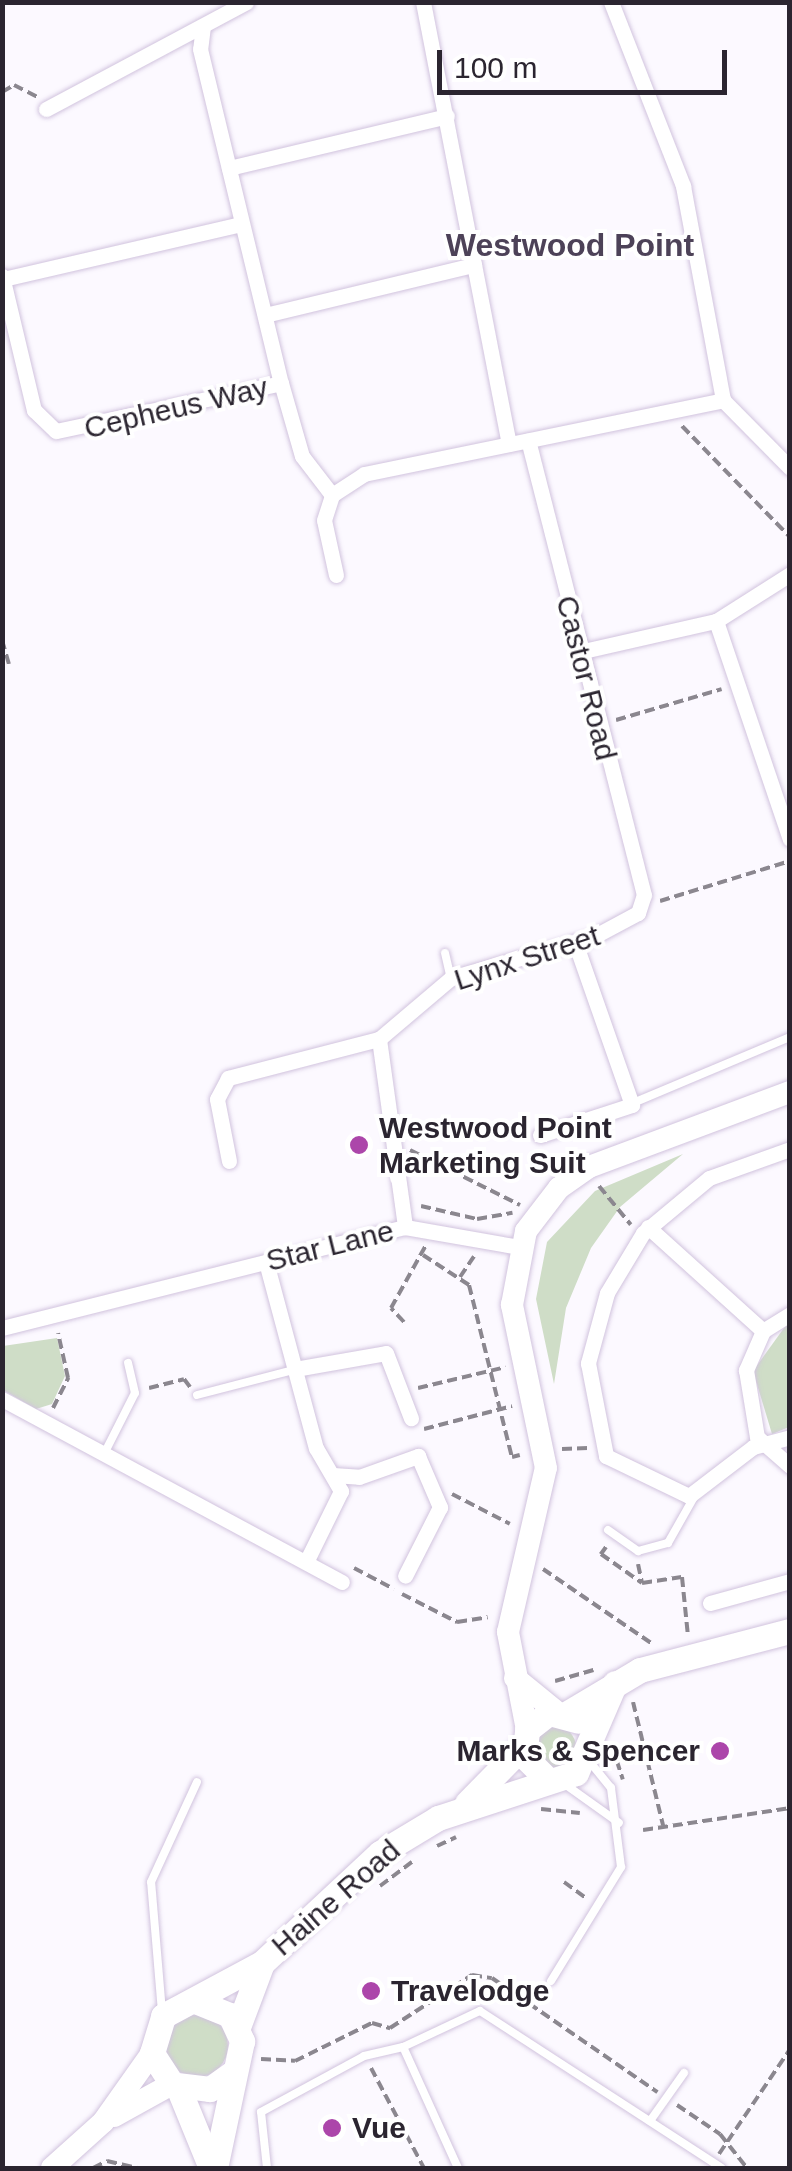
<!DOCTYPE html>
<html>
<head>
<meta charset="utf-8">
<style>
  body { margin:0 }
  #map { position:relative; width:792px; height:2171px; overflow:hidden; background:#fcf9ff; font-family:Arial,sans-serif }
  div>[style] { position:absolute }
  [style*='--x'] { left:calc(var(--x)*1px); top:calc(var(--y)*1px); width:calc(var(--w)*1px); rotate:calc(var(--a)*1deg) }
  .green>* { inset:0; background:#cfddc7 }
  .round { border-radius:50% }
  .path>* { height:4px; margin-top:-2px; transform-origin:0; background:repeating-linear-gradient(90deg,#8b878f 0 10px,transparent 0 15px) }
  .roads { filter:drop-shadow(0 0 2px #d1c3de) drop-shadow(0 0 2px #d1c3de) }
  .lane>* { height:8px; margin:-4px; padding:0 4px; transform-origin:4px; border-radius:4px; background:#fff }
  .street>* { height:15px; margin:-7.5px; padding:0 7.5px; transform-origin:7.5px; border-radius:7.5px; background:#fff }
  .secondary>* { height:22px; margin:-11px; padding:0 11px; transform-origin:11px; border-radius:11px; background:#fff }
  .primary>* { height:25px; margin:-12.5px; padding:0 12.5px; transform-origin:12.5px; border-radius:12.5px; background:#fff }
  .dots>* { width:28px; height:28px; translate:-50% -50%; box-sizing:border-box; border:5px solid #fff; border-radius:50% }
  span { translate:-50% -50%; white-space:nowrap; text-align:center; line-height:1.15; -webkit-text-stroke:8px #fff; paint-order:stroke }
  .street-label { font-size:30px; color:#2b2530 }
  .poi-label { font-size:30px; color:#2b2530; font-weight:700 }
  .left { translate:0 -50%; text-align:left }
  .right { translate:-100% -50%; text-align:right }
  .neighbourhood-label { font-size:32px; color:#4d4258; font-weight:700 }
  .frame { position:absolute; inset:0; border:5px solid #2b2530; pointer-events:none }
  .scale { position:absolute; left:437px; top:50px; width:290px; height:45px; box-sizing:border-box; border:5px solid #2b2530; border-top:0; padding-left:12px; font-size:30px; line-height:35px; white-space:nowrap; color:#2b2530; -webkit-text-stroke:8px #fff; paint-order:stroke }
</style>
</head>
<body>
<div id="map">
  <div class="green">
    <i style="clip-path:polygon(683px 1154px,620px 1207px,591px 1248px,566px 1308px,554px 1384px,536px 1299px,547px 1242px,595px 1191px)"></i>
    <i style="clip-path:polygon(789px 1321px,789px 1427px,772px 1434px,753px 1371px)"></i>
    <i style="clip-path:polygon(57px 1338px,65px 1376px,52px 1404px,36px 1409px,3px 1390px,3px 1346px)"></i>
    <i class="round" style="left:534px;top:1726px;width:42px;height:42px"></i>
    <i class="round" style="left:166px;top:2015px;width:62px;height:62px"></i>
  </div>
  <div class="path">
    <i style="--x:2;--y:92;--w:14;--a:-30"></i>
    <i style="--x:14;--y:85;--w:27;--a:27"></i>
    <i style="--x:682;--y:426;--w:155;--a:45.8"></i>
    <i style="--x:2;--y:640;--w:25;--a:74"></i>
    <i style="--x:616;--y:720;--w:110;--a:-16.3"></i>
    <i style="--x:660;--y:901;--w:136;--a:-17.1"></i>
    <i style="--x:410;--y:1150;--w:123;--a:26.6"></i>
    <i style="--x:599;--y:1186;--w:50;--a:50.6"></i>
    <i style="--x:421;--y:1206;--w:57;--a:13.1"></i>
    <i style="--x:477;--y:1219;--w:36;--a:-10"></i>
    <i style="--x:423;--y:1255;--w:55;--a:33.1"></i>
    <i style="--x:469;--y:1285;--w:177;--a:76"></i>
    <i style="--x:512;--y:1457;--w:8;--a:-14"></i>
    <i style="--x:460;--y:1277;--w:25;--a:-56"></i>
    <i style="--x:404;--y:1322;--w:19;--a:-133"></i>
    <i style="--x:391;--y:1308;--w:72;--a:-60.9"></i>
    <i style="--x:149;--y:1388;--w:36;--a:-14"></i>
    <i style="--x:184;--y:1379;--w:10;--a:53"></i>
    <i style="--x:418;--y:1388;--w:90;--a:-13.4"></i>
    <i style="--x:53;--y:1408;--w:34;--a:-63"></i>
    <i style="--x:68;--y:1378;--w:46;--a:-102.5"></i>
    <i style="--x:424;--y:1429;--w:91;--a:-14.6"></i>
    <i style="--x:562;--y:1449;--w:26;--a:-2"></i>
    <i style="--x:452;--y:1494;--w:65;--a:27.3"></i>
    <i style="--x:606;--y:1547;--w:9;--a:126"></i>
    <i style="--x:601;--y:1554;--w:50;--a:35.3"></i>
    <i style="--x:642;--y:1583;--w:40;--a:-8.5"></i>
    <i style="--x:682;--y:1577;--w:59;--a:84.2"></i>
    <i style="--x:638;--y:1564;--w:19;--a:78"></i>
    <i style="--x:354;--y:1568;--w:45;--a:27.7"></i>
    <i style="--x:543;--y:1569;--w:131;--a:34.4"></i>
    <i style="--x:402;--y:1594;--w:62;--a:27"></i>
    <i style="--x:457;--y:1622;--w:31;--a:-9"></i>
    <i style="--x:555;--y:1681;--w:40;--a:-16"></i>
    <i style="--x:633;--y:1702;--w:127;--a:76.3"></i>
    <i style="--x:612;--y:1746;--w:35;--a:72"></i>
    <i style="--x:541;--y:1809;--w:39;--a:6"></i>
    <i style="--x:643;--y:1830;--w:149;--a:-8.5"></i>
    <i style="--x:437;--y:1846;--w:21;--a:-25"></i>
    <i style="--x:564;--y:1882;--w:29;--a:36"></i>
    <i style="--x:380;--y:1886;--w:40;--a:-37"></i>
    <i style="--x:261;--y:2059;--w:34;--a:3"></i>
    <i style="--x:295;--y:2061;--w:86;--a:-26.3"></i>
    <i style="--x:372;--y:2023;--w:19;--a:16"></i>
    <i style="--x:390;--y:2028;--w:98;--a:-32.9"></i>
    <i style="--x:472;--y:1975;--w:20;--a:9"></i>
    <i style="--x:492;--y:1978;--w:201;--a:34.6"></i>
    <i style="--x:371;--y:2068;--w:113;--a:62.1"></i>
    <i style="--x:677;--y:2105;--w:52;--a:34"></i>
    <i style="--x:720;--y:2134;--w:43;--a:51.5"></i>
    <i style="--x:719;--y:2154;--w:127;--a:-55.9"></i>
    <i style="--x:93;--y:2168;--w:16;--a:-27"></i>
    <i style="--x:107;--y:2161;--w:31;--a:13"></i>
  </div>
  <div class="roads">
    <div class="lane">
      <i style="--x:445;--y:953;--w:26;--a:77"></i>
      <i style="--x:633;--y:1103;--w:170;--a:-22.8"></i>
      <i style="--x:197;--y:1395;--w:100;--a:-14.5"></i>
      <i style="--x:104;--y:1454;--w:68;--a:-63.1"></i>
      <i style="--x:135;--y:1393;--w:31;--a:-103"></i>
      <i style="--x:608;--y:1530;--w:37;--a:35"></i>
      <i style="--x:638;--y:1551;--w:31;--a:-15"></i>
      <i style="--x:668;--y:1543;--w:53;--a:-60.5"></i>
      <i style="--x:566;--y:1785;--w:65;--a:35.6"></i>
      <i style="--x:551;--y:1981;--w:134;--a:-58.4"></i>
      <i style="--x:621;--y:1867;--w:80;--a:-97.2"></i>
      <i style="--x:611;--y:1788;--w:38;--a:-129"></i>
      <i style="--x:162;--y:2012;--w:130;--a:-94.8"></i>
      <i style="--x:151;--y:1882;--w:110;--a:-65.3"></i>
      <i style="--x:650;--y:2121;--w:59;--a:-54.7"></i>
      <i style="--x:267;--y:2168;--w:56;--a:-96.1"></i>
      <i style="--x:261;--y:2112;--w:117;--a:-28.5"></i>
      <i style="--x:364;--y:2056;--w:40;--a:-13"></i>
      <i style="--x:458;--y:2168;--w:133;--a:-114.4"></i>
      <i style="--x:403;--y:2047;--w:85;--a:-25.1"></i>
      <i style="--x:480;--y:2011;--w:288;--a:33"></i>
    </div>
    <div class="street">
      <i style="--x:423;--y:2;--w:450;--a:79"></i>
      <i style="--x:611;--y:2;--w:198;--a:68.6"></i>
      <i style="--x:683;--y:186;--w:218;--a:79.4"></i>
      <i style="--x:723;--y:400;--w:95;--a:45.4"></i>
      <i style="--x:203;--y:26;--w:23;--a:97"></i>
      <i style="--x:200;--y:49;--w:344;--a:76.4"></i>
      <i style="--x:281;--y:383;--w:76;--a:74"></i>
      <i style="--x:302;--y:456;--w:49;--a:52.4"></i>
      <i style="--x:46;--y:109;--w:227;--a:-28.1"></i>
      <i style="--x:229;--y:168;--w:224;--a:-13.4"></i>
      <i style="--x:2;--y:276;--w:138;--a:76.6"></i>
      <i style="--x:34;--y:410;--w:30;--a:44"></i>
      <i style="--x:56;--y:431;--w:230;--a:-12"></i>
      <i style="--x:3;--y:279;--w:244;--a:-13"></i>
      <i style="--x:265;--y:315;--w:215;--a:-13.5"></i>
      <i style="--x:336;--y:575;--w:56;--a:-102.3"></i>
      <i style="--x:324;--y:520;--w:26;--a:-72"></i>
      <i style="--x:332;--y:495;--w:38;--a:-33"></i>
      <i style="--x:364;--y:474;--w:367;--a:-11.6"></i>
      <i style="--x:716;--y:621;--w:230;--a:71.3"></i>
      <i style="--x:579;--y:652;--w:140;--a:-12.8"></i>
      <i style="--x:716;--y:621;--w:88;--a:-32.4"></i>
      <i style="--x:379;--y:1039;--w:190;--a:82.1"></i>
      <i style="--x:540;--y:1135;--w:97;--a:-18.1"></i>
      <i style="--x:632;--y:1105;--w:173;--a:-109.3"></i>
      <i style="--x:790;--y:1149;--w:86;--a:160.3"></i>
      <i style="--x:709;--y:1178;--w:86;--a:140.2"></i>
      <i style="--x:643;--y:1233;--w:70;--a:121"></i>
      <i style="--x:607;--y:1293;--w:73;--a:105.2"></i>
      <i style="--x:588;--y:1363;--w:95;--a:79"></i>
      <i style="--x:606;--y:1456;--w:92;--a:25.7"></i>
      <i style="--x:689;--y:1496;--w:81;--a:-37.4"></i>
      <i style="--x:753;--y:1447;--w:38;--a:-15"></i>
      <i style="--x:229;--y:1161;--w:63;--a:-101"></i>
      <i style="--x:217;--y:1099;--w:24;--a:-62"></i>
      <i style="--x:228;--y:1078;--w:156;--a:-14.5"></i>
      <i style="--x:379;--y:1039;--w:94;--a:-40.3"></i>
      <i style="--x:451;--y:978;--w:148;--a:-16.1"></i>
      <i style="--x:593;--y:937;--w:51;--a:-28.1"></i>
      <i style="--x:638;--y:913;--w:19;--a:-72"></i>
      <i style="--x:644;--y:895;--w:469;--a:-104.3"></i>
      <i style="--x:648;--y:1227;--w:155;--a:42.1"></i>
      <i style="--x:266;--y:1262;--w:193;--a:75"></i>
      <i style="--x:316;--y:1448;--w:50;--a:59.8"></i>
      <i style="--x:341;--y:1491;--w:79;--a:116.2"></i>
      <i style="--x:790;--y:1314;--w:32;--a:148"></i>
      <i style="--x:763;--y:1331;--w:43;--a:113.6"></i>
      <i style="--x:746;--y:1370;--w:68;--a:80.7"></i>
      <i style="--x:757;--y:1437;--w:44;--a:41.3"></i>
      <i style="--x:2;--y:1328;--w:415;--a:-14.1"></i>
      <i style="--x:405;--y:1227;--w:117;--a:9.9"></i>
      <i style="--x:295;--y:1369;--w:92;--a:-10"></i>
      <i style="--x:386;--y:1353;--w:70;--a:69"></i>
      <i style="--x:2;--y:1399;--w:386;--a:28.3"></i>
      <i style="--x:333;--y:1475;--w:26;--a:4"></i>
      <i style="--x:359;--y:1477;--w:63;--a:-19.6"></i>
      <i style="--x:418;--y:1456;--w:56;--a:66.7"></i>
      <i style="--x:440;--y:1507;--w:77;--a:116.9"></i>
      <i style="--x:710;--y:1603;--w:83;--a:-15.4"></i>
    </div>
    <div class="secondary">
      <i style="--x:515;--y:1678;--w:55;--a:39.1"></i>
      <i style="--x:527;--y:1730;--w:100;--a:-101"></i>
      <i style="--x:508;--y:1632;--w:168;--a:-77"></i>
      <i style="--x:546;--y:1468;--w:167;--a:-101.8"></i>
      <i style="--x:512;--y:1305;--w:75;--a:-79.3"></i>
      <i style="--x:526;--y:1231;--w:54;--a:-52.5"></i>
      <i style="--x:559;--y:1188;--w:37;--a:-35"></i>
      <i style="--x:589;--y:1167;--w:215;--a:-20.5"></i>
      <i style="--x:114;--y:2116;--w:66;--a:-28.9"></i>
      <i style="--x:52;--y:2168;--w:69;--a:-42"></i>
      <i style="--x:103;--y:2122;--w:85;--a:-54.6"></i>
    </div>
    <div class="primary">
      <i style="--x:566;--y:1714;--w:86;--a:-30.7"></i>
      <i style="--x:640;--y:1670;--w:155;--a:-14.6"></i>
      <i style="--x:546;--y:1778;--w:31;--a:-135"></i>
      <i style="--x:524;--y:1756;--w:26;--a:-83"></i>
      <i style="--x:527;--y:1730;--w:28;--a:-38"></i>
      <i style="--x:549;--y:1713;--w:30;--a:15"></i>
      <i style="--x:467;--y:1803;--w:80;--a:-45.5"></i>
      <i style="--x:195;--y:2001;--w:38;--a:22"></i>
      <i style="--x:230;--y:2015;--w:29;--a:65"></i>
      <i style="--x:242;--y:2041;--w:130;--a:102"></i>
      <i style="--x:238;--y:2027;--w:68;--a:-69.4"></i>
      <i style="--x:235;--y:2071;--w:31;--a:144"></i>
      <i style="--x:210;--y:2089;--w:38;--a:-173"></i>
      <i style="--x:172;--y:2084;--w:37;--a:-123"></i>
      <i style="--x:152;--y:2053;--w:39;--a:-73"></i>
      <i style="--x:163;--y:2016;--w:112;--a:-28.2"></i>
      <i style="--x:262;--y:1963;--w:161;--a:-43"></i>
      <i style="--x:380;--y:1853;--w:68;--a:-31.1"></i>
      <i style="--x:438;--y:1818;--w:145;--a:-18.1"></i>
      <i style="--x:576;--y:1773;--w:98;--a:-66.6"></i>
      <i style="--x:178;--y:2087;--w:87;--a:67.8"></i>
    </div>
  </div>
  <div class="dots">
    <i style="left:359px;top:1145px;background:#ac46aa"></i>
    <i style="left:720px;top:1751px;background:#ac46aa"></i>
    <i style="left:371px;top:1991px;background:#ac46aa"></i>
    <i style="left:332px;top:2128px;background:#ac46aa"></i>
  </div>
  <div class="street-label">
    <span style="left:176px;top:408px;rotate:-13deg">Cepheus Way</span>
    <span style="left:586px;top:678px;rotate:76deg">Castor Road</span>
    <span style="left:527px;top:958px;rotate:-18deg">Lynx Street</span>
    <span style="left:330px;top:1246px;rotate:-14deg">Star Lane</span>
    <span style="left:336px;top:1898px;rotate:-41deg">Haine Road</span>
  </div>
  <div class="poi-label">
    <span class="left" style="left:379px;top:1145px">Westwood Point<br>Marketing Suit</span>
    <span class="right" style="left:700px;top:1751px">Marks &amp; Spencer</span>
    <span class="left" style="left:391px;top:1991px">Travelodge</span>
    <span class="left" style="left:352px;top:2128px">Vue</span>
  </div>
  <div class="neighbourhood-label">
    <span style="left:570px;top:245px">Westwood Point</span>
  </div>
  <div class="frame"></div>
  <div class="scale">100 m</div>
</div>
</body>
</html>
